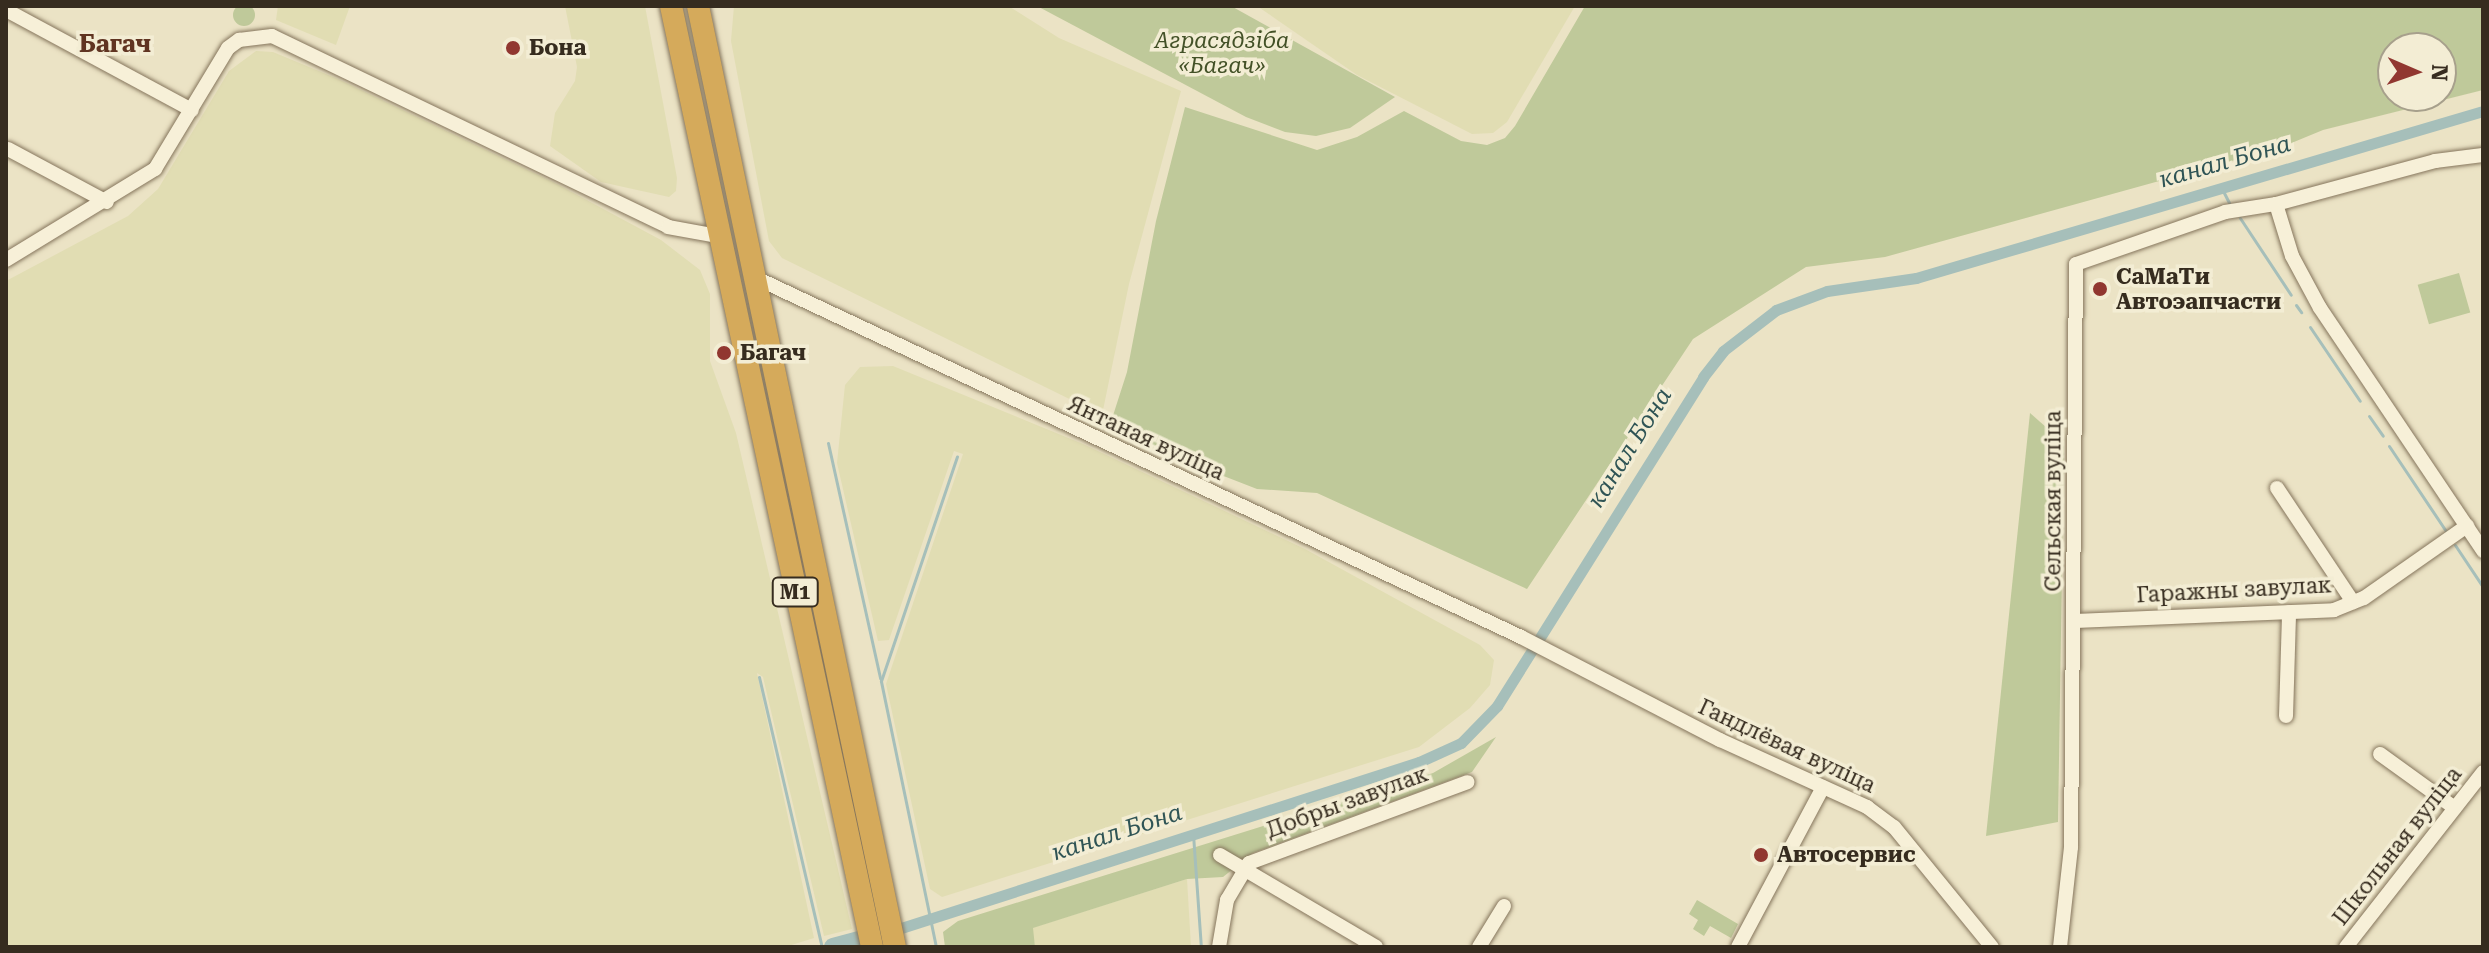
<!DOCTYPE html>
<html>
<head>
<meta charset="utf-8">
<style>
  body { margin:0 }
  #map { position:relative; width:2489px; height:953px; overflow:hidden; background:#ebe3c5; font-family:"Roboto Serif",serif }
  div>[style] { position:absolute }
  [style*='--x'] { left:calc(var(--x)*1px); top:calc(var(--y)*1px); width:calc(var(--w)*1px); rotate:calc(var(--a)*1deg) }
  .farmland>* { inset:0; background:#e1ddb3 }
  .green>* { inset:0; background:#bfc99a; transform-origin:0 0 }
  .round { border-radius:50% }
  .stream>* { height:3px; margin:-1.5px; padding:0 1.5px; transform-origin:1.5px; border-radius:1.5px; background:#a6bfba }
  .canal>* { height:11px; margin:-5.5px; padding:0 5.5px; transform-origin:5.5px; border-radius:5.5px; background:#a6bfba }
  .river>* { height:18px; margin:-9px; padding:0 9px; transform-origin:9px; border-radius:9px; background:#a6bfba }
  .roads { filter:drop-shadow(0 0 2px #85755c) drop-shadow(0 0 2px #85755c) }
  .minor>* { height:14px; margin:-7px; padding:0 7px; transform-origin:7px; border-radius:7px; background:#f7f0d8 }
  .highway>* { height:22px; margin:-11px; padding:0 11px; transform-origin:11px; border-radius:11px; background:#d5aa5b }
  .dots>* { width:22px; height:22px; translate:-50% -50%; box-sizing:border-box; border:4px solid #f3edd4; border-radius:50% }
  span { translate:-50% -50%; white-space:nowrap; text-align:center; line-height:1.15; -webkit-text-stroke:7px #f3edd4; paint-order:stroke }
  .shield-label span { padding:2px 6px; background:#f3edd4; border:2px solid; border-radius:6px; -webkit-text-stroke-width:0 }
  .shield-label { font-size:20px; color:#362c1f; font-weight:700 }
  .park-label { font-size:22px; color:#435127; font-style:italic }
  .poi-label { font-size:22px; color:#362c1f; font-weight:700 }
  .left { translate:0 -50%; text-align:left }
  .street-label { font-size:22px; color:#362c1f }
  .neighbourhood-label { font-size:24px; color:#603421; font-weight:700 }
  .water-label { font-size:24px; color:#2f5455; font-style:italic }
  .frame { position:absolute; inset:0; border:8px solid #362c1f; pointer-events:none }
  .north { position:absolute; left:2377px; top:32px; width:80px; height:80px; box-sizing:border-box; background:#f3edd4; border:2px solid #a7a08c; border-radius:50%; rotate:92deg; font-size:22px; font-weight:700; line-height:32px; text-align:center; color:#362c1f }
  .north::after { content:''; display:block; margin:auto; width:28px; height:36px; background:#913730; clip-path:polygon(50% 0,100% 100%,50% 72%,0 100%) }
</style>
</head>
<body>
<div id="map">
  <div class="farmland">
    <i style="clip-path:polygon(278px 6px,350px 6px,336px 45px,276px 20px)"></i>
    <i style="clip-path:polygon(565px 6px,645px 6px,677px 178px,676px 191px,669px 197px,601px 182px,550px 146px,555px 113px,575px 81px,577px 67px)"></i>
    <i style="clip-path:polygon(734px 6px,1010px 7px,1059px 38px,1181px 91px,1129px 284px,1102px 415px,782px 258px,769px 241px,731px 41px)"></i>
    <i style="clip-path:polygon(1257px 6px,1575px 6px,1507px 122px,1493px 133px,1472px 134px,1357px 75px)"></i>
    <i style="clip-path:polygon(256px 51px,273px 52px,338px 79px,555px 183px,661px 240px,700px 270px,710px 294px,710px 361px,736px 433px,852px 929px,824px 936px,763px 677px,757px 673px,814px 938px,785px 947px,6px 947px,6px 281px,128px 216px,158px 189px,229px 71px)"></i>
    <i style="clip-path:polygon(893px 366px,1083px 444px,1305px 549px,1480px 645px,1494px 660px,1490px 685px,1470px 708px,1419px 747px,942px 897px,930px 889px,886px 684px,963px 454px,954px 451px,889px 640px,878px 641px,837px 463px,845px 385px,860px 367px)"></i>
    <i style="clip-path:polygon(1187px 879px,1191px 947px,1035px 947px,1032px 928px)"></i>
  </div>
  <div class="green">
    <i class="round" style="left:233px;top:4px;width:22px;height:22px"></i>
    <i style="clip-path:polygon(1037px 6px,1231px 6px,1395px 97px,1350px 128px,1316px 136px,1285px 132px,1246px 117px)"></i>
    <i style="clip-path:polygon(evenodd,1585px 6px,2483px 6px,2483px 90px,2323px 130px,2282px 147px,1885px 257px,1806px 267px,1693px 339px,1527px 589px,1317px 493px,1257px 489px,1108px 431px,1127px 372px,1156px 221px,1185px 107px,1317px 150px,1357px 137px,1404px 111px,1461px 141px,1487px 145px,1505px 138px,1515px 126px,1585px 6px,2393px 48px,2441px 48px,2441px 96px,2393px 96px,2393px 48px)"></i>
    <i style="left:2459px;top:273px;width:41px;height:43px;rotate:74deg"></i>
    <i style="clip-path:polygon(2030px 413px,2064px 443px,2058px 822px,1986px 836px)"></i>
    <i style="clip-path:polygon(1496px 737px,1472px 772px,1253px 853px,1223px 877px,1187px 879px,1033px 928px,1035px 947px,945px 947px,943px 932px,958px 921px,1433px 773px)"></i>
    <i style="clip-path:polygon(1697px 900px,1738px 924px,1731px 938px,1710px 926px,1704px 936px,1693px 929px,1698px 920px,1689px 914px)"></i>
  </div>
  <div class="stream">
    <i style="--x:2221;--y:187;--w:18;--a:63"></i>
    <i style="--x:2240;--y:218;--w:92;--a:56.5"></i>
    <i style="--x:2296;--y:305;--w:9;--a:54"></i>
    <i style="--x:2310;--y:327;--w:89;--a:56"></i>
    <i style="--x:2369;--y:416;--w:24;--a:55"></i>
    <i style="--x:828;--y:443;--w:241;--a:77.5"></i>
    <i style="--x:2389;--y:446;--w:102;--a:56.2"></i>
    <i style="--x:2455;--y:545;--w:50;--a:56.3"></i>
    <i style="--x:759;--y:677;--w:277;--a:76.9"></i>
    <i style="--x:1193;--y:834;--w:113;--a:86"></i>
    <i style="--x:936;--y:947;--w:272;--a:-101.7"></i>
    <i style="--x:881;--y:681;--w:237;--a:-71.3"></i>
  </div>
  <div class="canal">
    <i style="--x:898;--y:929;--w:547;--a:-17.77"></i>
    <i style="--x:1419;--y:762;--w:46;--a:-24.3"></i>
    <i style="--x:1461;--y:743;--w:52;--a:-45.8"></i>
    <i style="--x:1497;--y:706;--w:388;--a:-57.9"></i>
    <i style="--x:1703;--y:377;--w:33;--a:-52"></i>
    <i style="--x:1723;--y:351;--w:67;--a:-37.7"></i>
    <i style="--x:1776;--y:310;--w:54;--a:-20.4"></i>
    <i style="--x:1827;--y:291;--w:90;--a:-8.3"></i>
    <i style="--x:1916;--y:278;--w:591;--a:-16.41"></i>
  </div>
  <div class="river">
    <i style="--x:833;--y:947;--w:27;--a:-15"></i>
  </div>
  <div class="roads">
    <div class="minor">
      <i style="--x:6;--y:10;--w:211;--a:28.3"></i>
      <i style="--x:8;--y:149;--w:112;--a:28.2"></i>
      <i style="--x:2276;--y:204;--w:54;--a:72.9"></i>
      <i style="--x:2292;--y:256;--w:59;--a:61.7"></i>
      <i style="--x:2320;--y:308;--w:293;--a:56.1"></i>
      <i style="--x:6;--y:260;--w:175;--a:-31.4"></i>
      <i style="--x:155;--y:169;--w:141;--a:-58.9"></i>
      <i style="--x:228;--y:48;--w:14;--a:-36"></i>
      <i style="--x:239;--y:40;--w:33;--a:-7"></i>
      <i style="--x:272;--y:36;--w:440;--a:25.7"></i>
      <i style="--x:668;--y:227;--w:51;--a:10.2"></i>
      <i style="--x:754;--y:277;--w:847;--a:25.14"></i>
      <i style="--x:1521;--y:637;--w:224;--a:27.4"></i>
      <i style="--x:1720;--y:740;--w:162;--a:24.5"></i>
      <i style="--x:1867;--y:807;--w:34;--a:37"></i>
      <i style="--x:1894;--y:827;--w:155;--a:50.8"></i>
      <i style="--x:2277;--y:488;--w:137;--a:56.3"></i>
      <i style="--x:2075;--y:621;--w:259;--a:-2.4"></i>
      <i style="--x:2334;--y:610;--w:32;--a:-22"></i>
      <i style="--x:2364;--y:598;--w:126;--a:-35"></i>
      <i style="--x:2286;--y:716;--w:104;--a:-88.3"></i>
      <i style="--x:2380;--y:754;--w:92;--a:35.8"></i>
      <i style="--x:1220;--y:855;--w:181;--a:30.5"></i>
      <i style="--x:1219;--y:947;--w:48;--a:-80.3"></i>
      <i style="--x:1227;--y:900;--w:43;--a:-59.3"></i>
      <i style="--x:1249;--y:863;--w:233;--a:-20.3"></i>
      <i style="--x:1479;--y:947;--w:48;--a:-58.6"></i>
      <i style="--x:1738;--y:947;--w:181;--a:-62"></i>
      <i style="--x:2060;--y:947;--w:101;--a:-83.7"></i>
      <i style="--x:2071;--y:847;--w:583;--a:-89.51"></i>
      <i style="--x:2076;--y:264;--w:158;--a:-19.2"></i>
      <i style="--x:2225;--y:212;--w:52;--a:-8.9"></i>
      <i style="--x:2276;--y:204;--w:165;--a:-15.1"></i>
      <i style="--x:2435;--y:161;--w:48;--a:-7.1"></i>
      <i style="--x:2346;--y:947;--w:222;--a:-51.9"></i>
    </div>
    <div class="highway">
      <i style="--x:671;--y:6;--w:962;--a:77.94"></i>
      <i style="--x:698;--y:6;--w:961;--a:78.18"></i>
    </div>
  </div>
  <div class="dots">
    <i style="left:513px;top:48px;background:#913730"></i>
    <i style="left:2100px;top:289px;background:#913730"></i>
    <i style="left:724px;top:353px;background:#913730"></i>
    <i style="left:1761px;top:855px;background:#913730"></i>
  </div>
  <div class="shield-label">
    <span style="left:795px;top:592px">М1</span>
  </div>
  <div class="park-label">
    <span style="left:1222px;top:53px">Аграсядзіба<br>«Багач»</span>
  </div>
  <div class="poi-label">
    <span class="left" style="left:529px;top:48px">Бона</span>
    <span class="left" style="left:2116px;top:289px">СаМаТи<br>Автоэапчасти</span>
    <span class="left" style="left:740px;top:353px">Багач</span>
    <span class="left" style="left:1777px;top:855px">Автосервис</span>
  </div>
  <div class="street-label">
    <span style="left:1146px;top:438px;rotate:25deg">Янтаная вуліца</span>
    <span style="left:2053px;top:501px;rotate:-90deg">Сельская вуліца</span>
    <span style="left:2234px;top:590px;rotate:-3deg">Гаражны завулак</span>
    <span style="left:1787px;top:746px;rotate:25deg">Гандлёвая вуліца</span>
    <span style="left:1347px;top:802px;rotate:-20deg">Добры завулак</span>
    <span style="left:2397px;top:846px;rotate:-52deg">Школьная вуліца</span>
  </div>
  <div class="neighbourhood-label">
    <span style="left:115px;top:45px">Багач</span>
  </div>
  <div class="water-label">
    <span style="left:2225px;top:162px;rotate:-16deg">канал Бона</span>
    <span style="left:1630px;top:448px;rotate:-58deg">канал Бона</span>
    <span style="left:1117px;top:833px;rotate:-18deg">канал Бона</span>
  </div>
  <div class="frame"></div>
  <div class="north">N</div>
</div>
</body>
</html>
